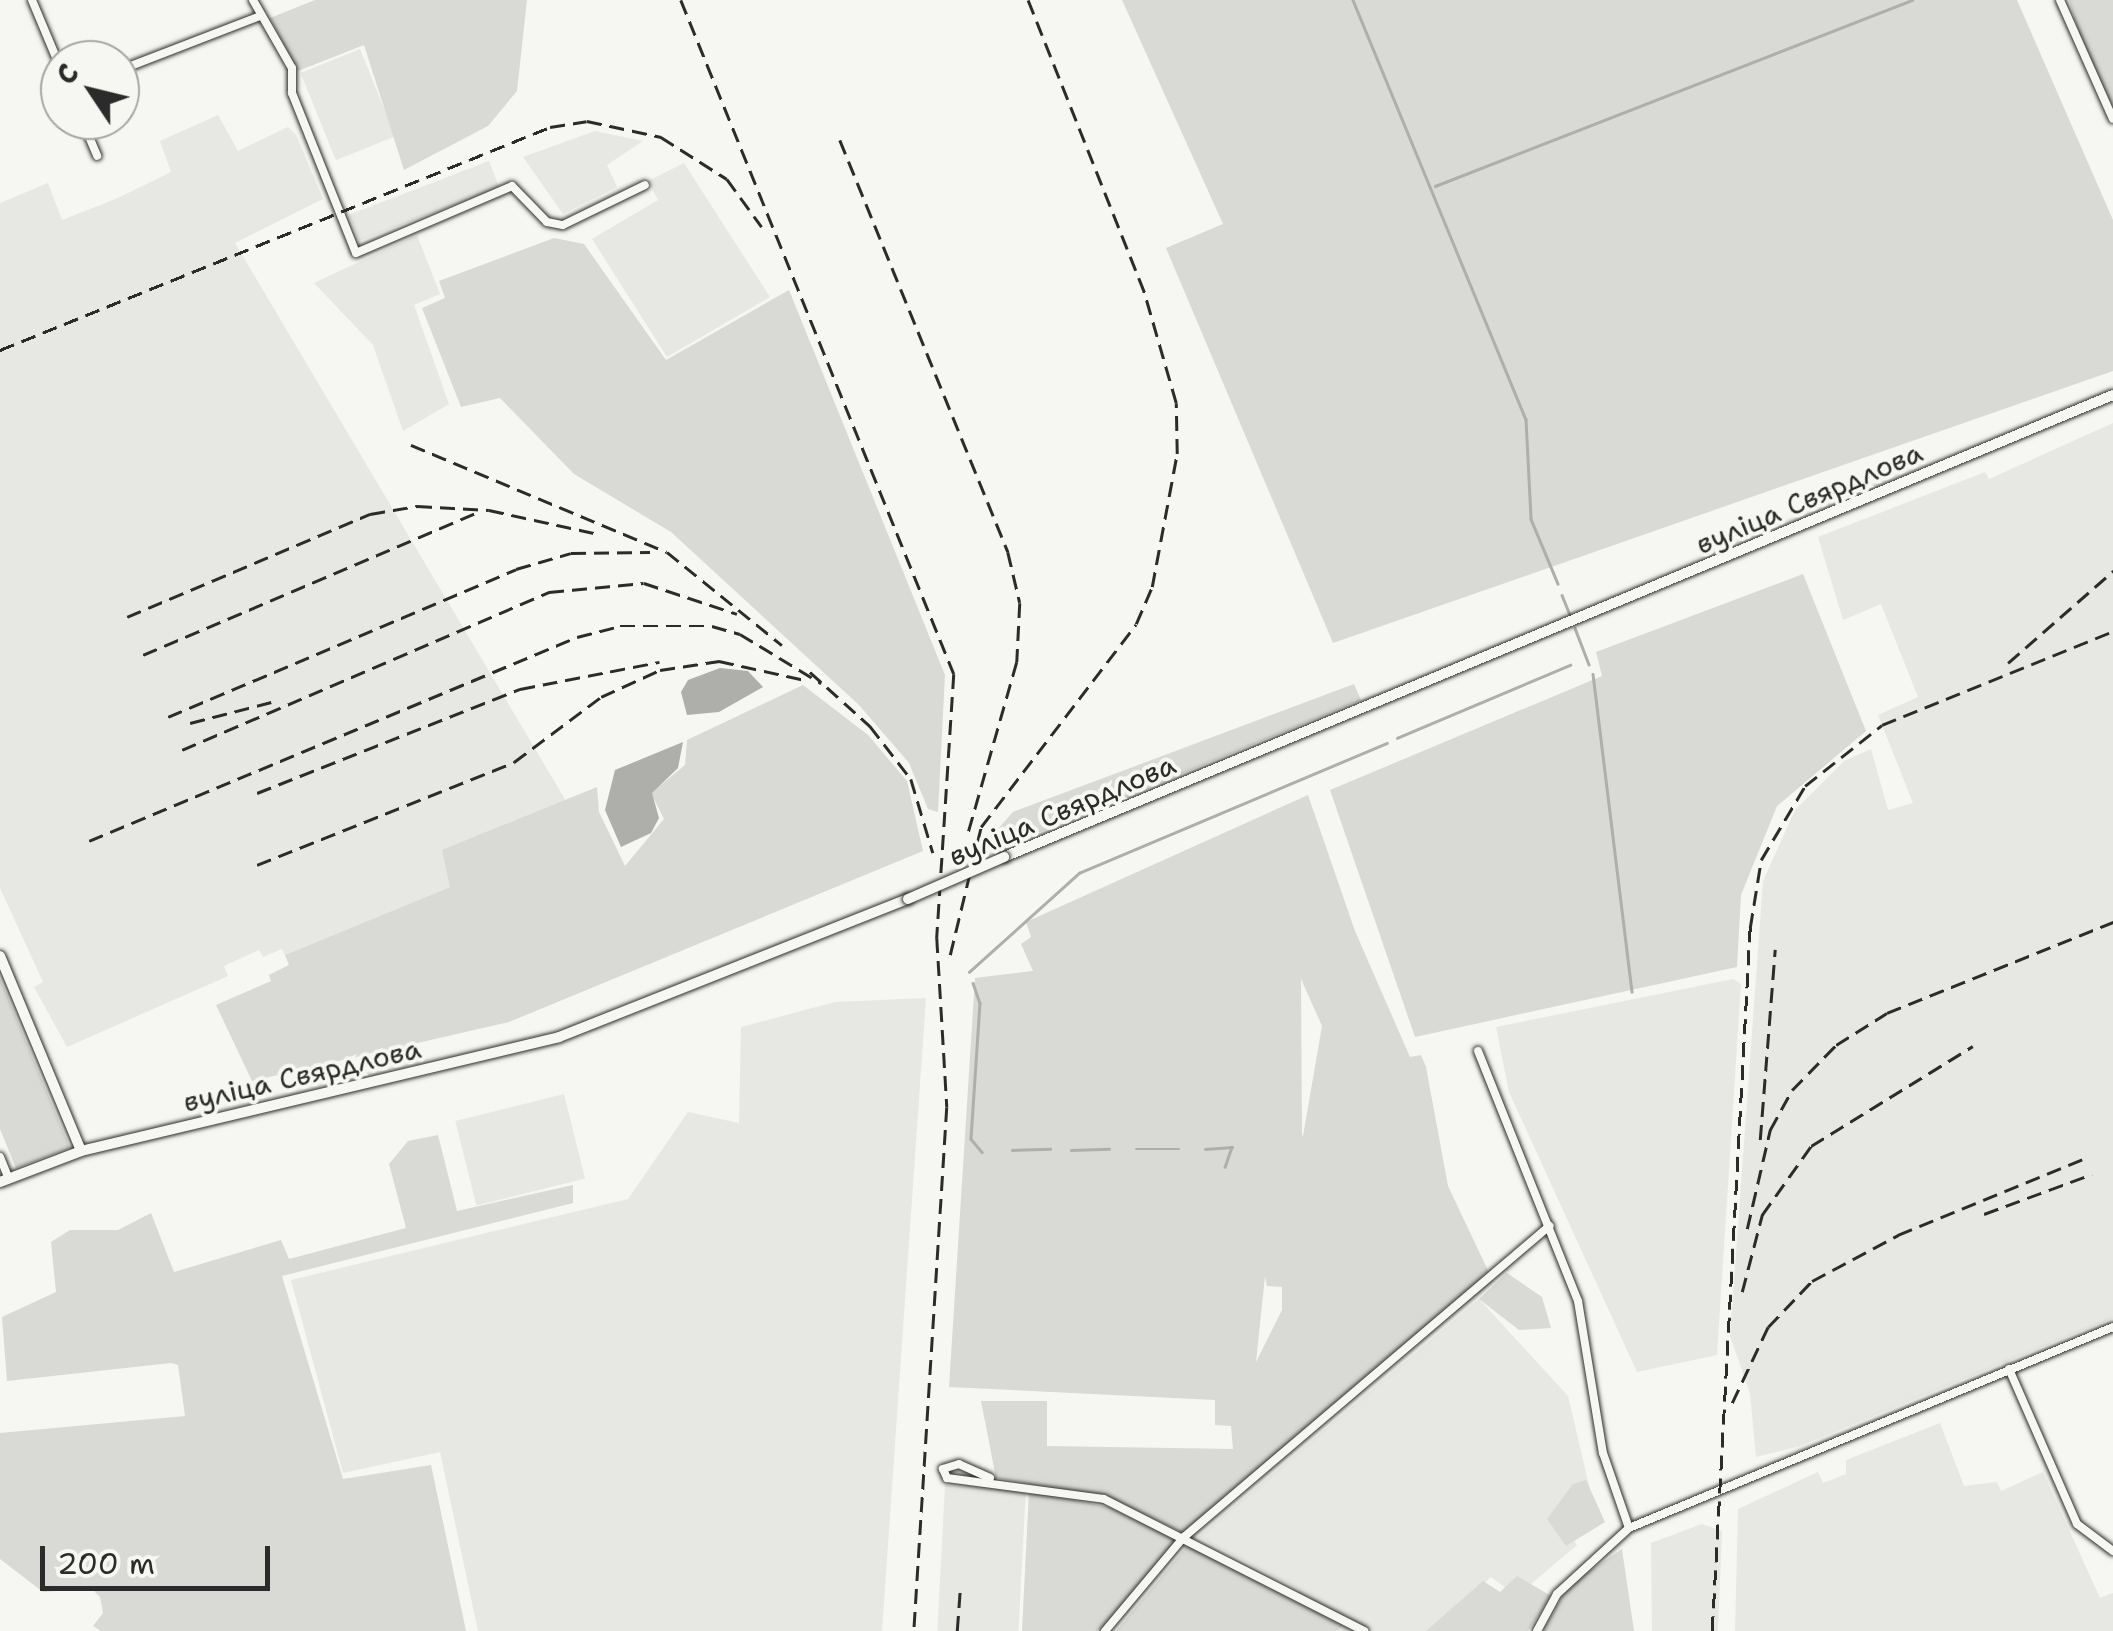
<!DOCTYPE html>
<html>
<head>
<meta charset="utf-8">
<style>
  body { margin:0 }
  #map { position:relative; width:2113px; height:1631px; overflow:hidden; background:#f6f6f2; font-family:"Shantell Sans",sans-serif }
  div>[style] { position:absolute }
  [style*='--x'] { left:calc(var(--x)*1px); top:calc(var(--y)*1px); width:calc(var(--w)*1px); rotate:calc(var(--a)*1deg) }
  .built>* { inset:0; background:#e7e7e3; transform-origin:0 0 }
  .green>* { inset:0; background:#d9d9d5 }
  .water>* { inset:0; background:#aeaeab }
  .stream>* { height:2.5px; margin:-1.25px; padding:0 1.25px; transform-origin:1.25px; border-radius:1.25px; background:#aeaeab }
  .roads { filter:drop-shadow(0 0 2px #2b2b2b) drop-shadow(0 0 2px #2b2b2b) }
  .street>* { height:8px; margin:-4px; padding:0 4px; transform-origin:4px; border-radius:4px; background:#f6f6f2 }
  .secondary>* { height:10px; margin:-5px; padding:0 5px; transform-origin:5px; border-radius:5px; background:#f6f6f2 }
  .rail>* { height:2.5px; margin-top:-1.25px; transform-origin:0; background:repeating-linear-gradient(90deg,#2b2b2b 0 15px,transparent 0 23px) }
  .bridges { filter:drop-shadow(0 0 2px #2b2b2b) drop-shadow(0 0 2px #2b2b2b) }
  .secondary-bridge>* { height:10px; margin:-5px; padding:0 5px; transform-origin:5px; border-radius:5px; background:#f6f6f2 }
  span { translate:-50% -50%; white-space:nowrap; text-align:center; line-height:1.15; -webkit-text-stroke:8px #f6f6f2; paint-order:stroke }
  .street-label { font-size:28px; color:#2b2b2b }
  .north { position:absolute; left:40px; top:40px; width:100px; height:100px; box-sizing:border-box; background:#f6f6f2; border:2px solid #a5a5a2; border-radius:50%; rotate:305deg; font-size:28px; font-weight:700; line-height:40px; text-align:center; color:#2b2b2b }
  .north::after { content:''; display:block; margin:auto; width:35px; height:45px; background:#2b2b2b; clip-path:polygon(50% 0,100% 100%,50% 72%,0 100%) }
  .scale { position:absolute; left:40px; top:1546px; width:230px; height:45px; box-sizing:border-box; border:5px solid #2b2b2b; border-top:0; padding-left:12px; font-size:30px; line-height:35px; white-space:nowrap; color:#2b2b2b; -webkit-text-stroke:8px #f6f6f2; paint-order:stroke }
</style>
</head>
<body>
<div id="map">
  <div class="built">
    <i style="left:360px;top:49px;width:94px;height:64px;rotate:68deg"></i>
    <i style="clip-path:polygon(218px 115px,238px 151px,288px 127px,296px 135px,323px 199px,235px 243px,566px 801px,450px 887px,285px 955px,282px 949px,263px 957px,259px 950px,224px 966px,228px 976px,67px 1047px,34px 987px,43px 982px,0 888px,0 203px,48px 183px,62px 220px,118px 198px,171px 172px,160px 141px)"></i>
    <i style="clip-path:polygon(595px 131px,643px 141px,607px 165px,617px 187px,563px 214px,523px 157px)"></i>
    <i style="left:489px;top:161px;width:28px;height:150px;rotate:69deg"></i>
    <i style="clip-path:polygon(684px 163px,770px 297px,667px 357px,592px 239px,658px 200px,648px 181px)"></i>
    <i style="clip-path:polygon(417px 235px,440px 294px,414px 305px,449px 404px,403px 431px,373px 345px,314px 283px)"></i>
    <i style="clip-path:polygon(2113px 423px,2113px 1318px,1800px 1446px,1756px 1457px,1750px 1393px,1730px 1336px,1763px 881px,1795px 810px,1844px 761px,1871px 749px,1888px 810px,1913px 803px,1878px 715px,1918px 697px,1881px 604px,1843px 620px,1818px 537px,1985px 472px,1989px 479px)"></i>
    <i style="clip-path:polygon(1733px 979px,1741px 984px,1717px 1355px,1637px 1372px,1509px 1092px,1496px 1027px)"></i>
    <i style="clip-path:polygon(926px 998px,882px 1631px,478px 1631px,440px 1452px,343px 1473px,291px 1280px,628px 1199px,688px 1112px,739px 1123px,741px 1027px,835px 1002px)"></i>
    <i style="left:564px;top:1094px;width:87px;height:112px;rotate:76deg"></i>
    <i style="clip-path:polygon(1479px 1299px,1568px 1396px,1592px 1498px,1563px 1526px,1577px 1545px,1517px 1596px,1491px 1577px,1432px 1631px,1262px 1631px,1300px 1590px,1198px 1537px)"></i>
    <i style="clip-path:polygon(1940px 1423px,1964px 1486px,1997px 1482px,2001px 1491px,2043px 1472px,2100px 1598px,2113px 1593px,2113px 1631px,1735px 1631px,1738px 1509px,1818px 1472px,1823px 1483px,1846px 1474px,1846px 1460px)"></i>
    <i style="left:945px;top:1485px;width:81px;height:146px;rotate:3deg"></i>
    <i style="clip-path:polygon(1702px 1524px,1722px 1531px,1718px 1631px,1652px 1631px,1651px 1543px)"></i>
  </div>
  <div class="green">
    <i style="clip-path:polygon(315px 0,527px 0,517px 91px,488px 126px,404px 170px,364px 45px,298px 71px,270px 18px)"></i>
    <i style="clip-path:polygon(1122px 0,2017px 0,2113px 220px,2113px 371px,1333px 643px,1166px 248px,1223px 224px)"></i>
    <i style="clip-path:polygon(2069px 0,2113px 0,2113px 113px,2091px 71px)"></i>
    <i style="clip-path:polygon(554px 238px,584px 244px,666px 360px,789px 290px,945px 675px,938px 812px,928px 809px,909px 763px,859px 705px,671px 532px,574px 474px,500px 398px,461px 407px,422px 308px,445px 298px,439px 281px)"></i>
    <i style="clip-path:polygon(1803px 574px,1866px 731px,1777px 806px,1741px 895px,1737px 967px,1415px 1037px,1330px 790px,1602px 676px,1596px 652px)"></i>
    <i style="clip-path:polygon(1354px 684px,1361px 700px,991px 852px,986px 842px,1013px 812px)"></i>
    <i style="clip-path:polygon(803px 685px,868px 735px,907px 781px,923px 851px,509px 1022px,252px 1081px,216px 1005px,271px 981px,269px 975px,289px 965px,285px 955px,450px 887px,442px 850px,597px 787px,599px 812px,625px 866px,664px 819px,651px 793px,685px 765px,687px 740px)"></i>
    <i style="clip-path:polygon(evenodd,1308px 795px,1355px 931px,1410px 1057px,1421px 1055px,1426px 1067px,1448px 1186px,1493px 1281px,1188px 1535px,1110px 1498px,996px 1478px,981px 1401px,1047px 1401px,1047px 1446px,1233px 1449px,1231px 1426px,1215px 1425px,1215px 1400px,949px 1387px,975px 978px,1033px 971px,1021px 944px,1031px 937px,1026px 922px,1308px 795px,1301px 979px,1322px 1026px,1303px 1136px,1302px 1135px,1301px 979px,1308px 795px,1265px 1276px,1267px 1286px,1282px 1287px,1282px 1310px,1256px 1362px,1265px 1276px)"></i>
    <i style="clip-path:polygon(0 978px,70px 1148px,16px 1168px,0 1129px)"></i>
    <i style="clip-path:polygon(438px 1135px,457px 1211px,573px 1185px,573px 1203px,282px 1276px,343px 1479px,431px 1465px,466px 1631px,101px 1631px,93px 1626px,103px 1613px,100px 1597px,91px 1588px,43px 1592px,0 1559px,0 1433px,185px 1416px,178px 1365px,171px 1363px,7px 1381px,2px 1317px,56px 1292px,51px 1242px,70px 1230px,118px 1230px,151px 1213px,174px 1272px,281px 1240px,289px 1259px,406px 1228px,389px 1164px,408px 1141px)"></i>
    <i style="clip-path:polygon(1507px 1273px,1542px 1297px,1551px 1328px,1519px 1330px,1479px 1299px)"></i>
    <i style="clip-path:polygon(1586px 1480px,1605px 1522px,1566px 1546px,1547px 1519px,1573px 1484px)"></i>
    <i style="clip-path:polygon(1029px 1491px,1108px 1507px,1181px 1542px,1104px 1631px,1022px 1631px)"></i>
    <i style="clip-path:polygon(1188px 1545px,1344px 1624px,1337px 1631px,1116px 1631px)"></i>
    <i style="clip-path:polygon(1622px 1549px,1634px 1631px,1543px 1631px,1569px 1585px)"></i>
    <i style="clip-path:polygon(1517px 1576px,1551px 1596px,1528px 1631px,1426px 1631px,1483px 1581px,1500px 1592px)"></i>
  </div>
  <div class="water">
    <i style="clip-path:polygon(720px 668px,748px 671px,763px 687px,719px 712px,687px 715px,681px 692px,688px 680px)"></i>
    <i style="clip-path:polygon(683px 742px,678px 768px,652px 793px,659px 818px,651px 833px,621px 847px,605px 810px,615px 770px)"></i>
  </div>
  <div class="stream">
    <i style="--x:1353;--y:0;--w:453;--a:67.6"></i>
    <i style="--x:1526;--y:419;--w:100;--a:87.1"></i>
    <i style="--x:1531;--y:519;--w:70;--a:67.4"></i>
    <i style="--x:1435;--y:186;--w:512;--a:-21.3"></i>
    <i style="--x:1562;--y:595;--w:22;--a:68"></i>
    <i style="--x:1575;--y:628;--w:39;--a:69"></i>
    <i style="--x:1593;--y:674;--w:320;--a:83"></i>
    <i style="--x:1397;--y:738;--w:188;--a:-22.9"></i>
    <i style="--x:969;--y:972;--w:148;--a:-42"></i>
    <i style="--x:1079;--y:873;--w:334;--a:-22.9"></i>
    <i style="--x:973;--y:983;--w:21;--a:71"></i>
    <i style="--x:980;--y:1003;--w:136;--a:93.8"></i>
    <i style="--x:971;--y:1139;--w:17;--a:50"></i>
    <i style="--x:1136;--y:1149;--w:43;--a:0"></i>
    <i style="--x:1205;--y:1149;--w:27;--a:-4"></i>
    <i style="--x:1232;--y:1147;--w:21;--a:109"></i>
    <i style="--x:1012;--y:1150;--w:38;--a:-2"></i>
    <i style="--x:1071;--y:1150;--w:38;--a:-2"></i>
  </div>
  <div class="roads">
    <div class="street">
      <i style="--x:32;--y:0;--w:73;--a:67.3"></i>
      <i style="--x:253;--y:0;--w:78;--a:60.2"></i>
      <i style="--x:292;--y:68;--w:25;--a:90"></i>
      <i style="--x:292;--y:93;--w:172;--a:68.2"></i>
      <i style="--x:356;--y:253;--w:170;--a:-23.2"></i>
      <i style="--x:512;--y:186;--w:50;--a:45.8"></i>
      <i style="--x:547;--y:222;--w:16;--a:11"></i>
      <i style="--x:563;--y:225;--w:91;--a:-26"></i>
      <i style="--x:2060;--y:0;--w:130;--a:66"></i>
      <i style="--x:128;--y:67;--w:142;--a:-21.1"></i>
      <i style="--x:82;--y:120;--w:39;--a:67"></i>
      <i style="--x:1478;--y:1051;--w:269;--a:68.2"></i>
      <i style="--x:1578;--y:1301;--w:154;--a:80.7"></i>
      <i style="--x:1603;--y:1453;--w:79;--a:70.9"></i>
      <i style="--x:0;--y:1157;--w:24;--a:68"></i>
      <i style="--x:2009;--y:1369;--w:169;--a:66.3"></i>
      <i style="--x:2077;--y:1524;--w:45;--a:36.9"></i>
      <i style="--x:990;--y:1478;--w:34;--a:-156"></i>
      <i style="--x:959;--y:1464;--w:17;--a:163"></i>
      <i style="--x:943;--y:1469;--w:10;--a:66"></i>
      <i style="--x:947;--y:1478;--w:158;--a:7.6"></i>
      <i style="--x:1104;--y:1499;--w:292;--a:26.9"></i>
      <i style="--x:1105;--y:1631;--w:123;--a:-50"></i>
      <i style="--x:1184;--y:1537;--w:480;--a:-40.4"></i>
      <i style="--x:1537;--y:1631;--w:42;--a:-61.6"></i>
      <i style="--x:1557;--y:1594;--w:98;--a:-42.5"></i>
      <i style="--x:1629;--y:1528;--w:524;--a:-22.55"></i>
    </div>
    <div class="secondary">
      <i style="--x:1004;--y:857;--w:1201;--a:-22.62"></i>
      <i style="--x:0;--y:956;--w:211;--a:67.4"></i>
      <i style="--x:0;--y:1182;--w:87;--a:-20.9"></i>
      <i style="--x:81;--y:1151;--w:491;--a:-13.4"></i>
      <i style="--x:559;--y:1037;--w:375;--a:-21.6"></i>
    </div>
  </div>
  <div class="rail">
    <i style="--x:681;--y:0;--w:727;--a:67.95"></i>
    <i style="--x:954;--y:674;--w:265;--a:93.7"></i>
    <i style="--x:937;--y:938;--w:169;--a:86.6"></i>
    <i style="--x:947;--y:1107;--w:525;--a:93.6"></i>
    <i style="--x:840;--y:140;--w:445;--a:67.8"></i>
    <i style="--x:1008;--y:552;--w:52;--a:76.8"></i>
    <i style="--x:1020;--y:603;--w:59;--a:92.9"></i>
    <i style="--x:1017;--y:662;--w:183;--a:105.9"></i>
    <i style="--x:0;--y:350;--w:593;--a:-22.07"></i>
    <i style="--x:550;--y:127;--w:37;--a:-9"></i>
    <i style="--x:587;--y:121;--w:76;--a:12.2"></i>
    <i style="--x:661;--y:137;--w:78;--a:32.5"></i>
    <i style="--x:727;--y:179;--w:59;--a:53.9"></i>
    <i style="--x:411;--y:445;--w:277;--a:22.7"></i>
    <i style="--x:667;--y:552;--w:148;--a:39"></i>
    <i style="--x:127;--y:617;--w:264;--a:-23"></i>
    <i style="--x:370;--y:514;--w:48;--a:-9.7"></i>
    <i style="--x:417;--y:506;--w:72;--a:3.2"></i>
    <i style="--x:489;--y:510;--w:112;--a:12.4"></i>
    <i style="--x:143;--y:655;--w:360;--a:-23.1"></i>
    <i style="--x:2008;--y:663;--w:140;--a:-41.2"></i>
    <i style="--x:810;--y:672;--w:81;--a:42"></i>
    <i style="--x:870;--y:726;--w:67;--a:52.3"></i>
    <i style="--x:911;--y:779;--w:77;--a:73.4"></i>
    <i style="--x:168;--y:717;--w:378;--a:-23"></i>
    <i style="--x:516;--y:569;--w:57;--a:-16.2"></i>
    <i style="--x:571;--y:553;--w:79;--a:-0.7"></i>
    <i style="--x:190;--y:723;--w:84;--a:-14.5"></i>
    <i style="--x:182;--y:750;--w:400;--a:-23.3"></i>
    <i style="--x:549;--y:592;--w:95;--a:-5.4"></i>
    <i style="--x:644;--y:583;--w:98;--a:18.4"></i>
    <i style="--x:257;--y:793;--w:283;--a:-21.6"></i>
    <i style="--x:520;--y:689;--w:142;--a:-11"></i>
    <i style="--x:89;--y:841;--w:529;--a:-22.69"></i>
    <i style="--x:577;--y:637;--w:44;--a:-14.3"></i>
    <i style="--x:620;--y:626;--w:92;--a:0"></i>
    <i style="--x:712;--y:626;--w:29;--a:16"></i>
    <i style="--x:740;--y:634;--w:95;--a:31.2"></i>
    <i style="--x:257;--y:865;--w:277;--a:-21.8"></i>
    <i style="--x:514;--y:762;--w:109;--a:-36.8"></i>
    <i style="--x:601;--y:697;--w:65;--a:-24.6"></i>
    <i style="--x:660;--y:670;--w:60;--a:-8.7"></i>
    <i style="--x:719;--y:661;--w:88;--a:12.5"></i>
    <i style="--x:950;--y:955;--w:132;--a:-76.4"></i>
    <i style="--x:981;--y:827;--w:255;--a:-52.6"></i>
    <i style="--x:1136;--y:624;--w:40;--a:-66.6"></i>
    <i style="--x:1152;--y:587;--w:135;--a:-79.4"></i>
    <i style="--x:1177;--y:454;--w:51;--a:-91.1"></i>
    <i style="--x:1176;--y:403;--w:116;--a:-106.1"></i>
    <i style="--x:1144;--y:292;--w:314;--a:-111.7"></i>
    <i style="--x:1760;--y:1140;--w:191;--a:-85.5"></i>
    <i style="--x:1984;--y:1214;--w:115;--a:-20.3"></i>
    <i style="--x:1747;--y:1229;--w:102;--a:-76.9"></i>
    <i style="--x:1770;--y:1130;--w:46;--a:-61.2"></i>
    <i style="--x:1792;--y:1090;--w:63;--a:-45.6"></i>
    <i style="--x:1836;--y:1045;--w:60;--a:-32.1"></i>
    <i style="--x:1887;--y:1013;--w:244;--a:-21.9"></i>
    <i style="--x:1742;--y:1292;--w:80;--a:-75.4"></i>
    <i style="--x:1762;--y:1215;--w:85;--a:-54.6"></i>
    <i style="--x:1811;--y:1146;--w:190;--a:-31.7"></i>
    <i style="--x:1732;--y:1403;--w:84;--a:-64.7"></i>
    <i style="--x:1768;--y:1327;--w:64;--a:-46.3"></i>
    <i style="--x:1812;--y:1281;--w:98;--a:-28.1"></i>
    <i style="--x:1898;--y:1235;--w:203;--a:-22.3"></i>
    <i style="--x:957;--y:1631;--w:41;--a:-85.8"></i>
    <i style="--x:1712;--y:1631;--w:704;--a:-86.91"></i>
    <i style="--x:1750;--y:928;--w:69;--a:-80.8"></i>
    <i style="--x:1761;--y:860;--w:86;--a:-59.3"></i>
    <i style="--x:1805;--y:786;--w:98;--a:-38.4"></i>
    <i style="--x:1882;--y:725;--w:249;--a:-22.1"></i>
  </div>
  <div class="bridges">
    <div class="secondary-bridge">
      <i style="--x:908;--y:899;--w:105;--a:-23.6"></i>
    </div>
  </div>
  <div class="street-label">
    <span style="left:1809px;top:498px;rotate:-23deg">вуліца Свярдлова</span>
    <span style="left:1062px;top:810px;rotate:-23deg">вуліца Свярдлова</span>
    <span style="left:302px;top:1075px;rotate:-13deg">вуліца Свярдлова</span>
  </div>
  <div class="north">С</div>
  <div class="scale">200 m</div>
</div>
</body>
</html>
